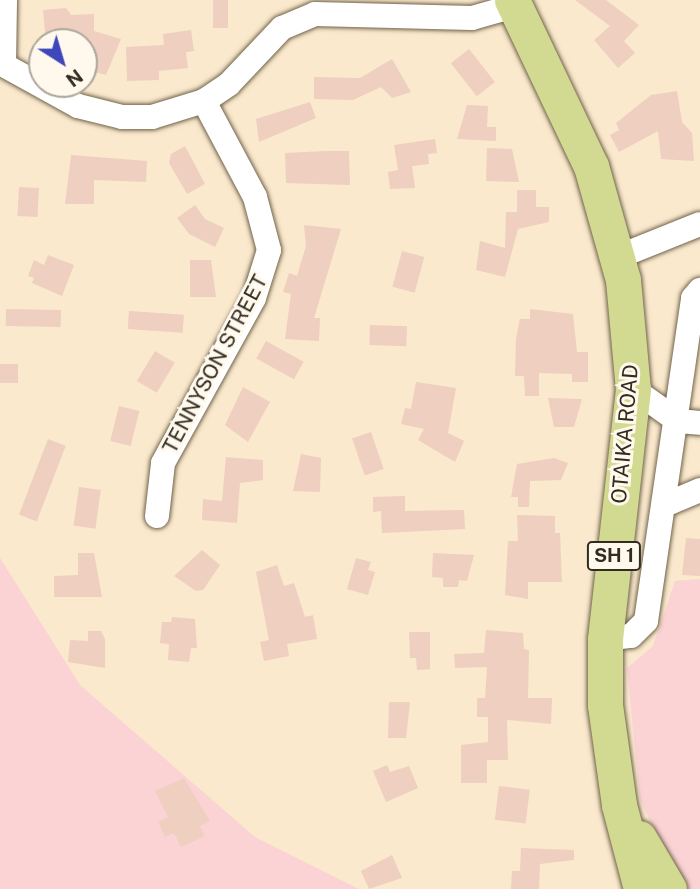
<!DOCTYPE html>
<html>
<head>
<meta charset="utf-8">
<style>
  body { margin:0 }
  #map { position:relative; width:700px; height:889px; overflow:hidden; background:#fae9cd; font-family:"Public Sans",sans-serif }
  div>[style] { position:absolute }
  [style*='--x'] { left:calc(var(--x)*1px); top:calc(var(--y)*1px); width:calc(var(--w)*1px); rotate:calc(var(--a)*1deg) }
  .green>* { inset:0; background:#fbd3d5 }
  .building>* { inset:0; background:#eecfc0; transform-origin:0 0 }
  .roads { filter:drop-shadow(0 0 2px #71634a) drop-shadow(0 0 2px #71634a) }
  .minor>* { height:24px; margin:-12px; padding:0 12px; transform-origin:12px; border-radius:12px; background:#fff }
  .highway>* { height:35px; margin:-17.5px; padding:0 17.5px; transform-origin:17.5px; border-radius:17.5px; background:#d1da90 }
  span { translate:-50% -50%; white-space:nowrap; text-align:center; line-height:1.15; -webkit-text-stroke:6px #fff8ed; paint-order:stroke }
  .shield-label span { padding:2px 5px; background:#fff8ed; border:2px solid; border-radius:5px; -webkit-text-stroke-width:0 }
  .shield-label { font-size:19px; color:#312b20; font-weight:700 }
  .street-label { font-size:21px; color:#312b20 }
  .north { position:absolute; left:28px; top:28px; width:70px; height:70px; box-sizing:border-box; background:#fff8ed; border:2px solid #ada69b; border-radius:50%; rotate:143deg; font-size:19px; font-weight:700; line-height:28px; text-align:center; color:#312b20 }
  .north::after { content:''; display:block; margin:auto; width:24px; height:32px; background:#3d47bb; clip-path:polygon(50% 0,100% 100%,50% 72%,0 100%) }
</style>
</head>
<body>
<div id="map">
  <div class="green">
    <i style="clip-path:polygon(0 558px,80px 685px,255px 837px,359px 889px,0 889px)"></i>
    <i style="clip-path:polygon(700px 579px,700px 889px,683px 889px,640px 800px,627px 668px,653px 646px,675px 581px)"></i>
  </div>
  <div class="building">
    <i style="left:213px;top:0;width:15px;height:28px"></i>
    <i style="clip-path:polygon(575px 0,606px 0,639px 25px,624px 41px,635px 53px,618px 68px,594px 40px,610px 26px)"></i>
    <i style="clip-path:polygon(66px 8px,71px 15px,94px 14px,94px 31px,121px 39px,106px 75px,84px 69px,84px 42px,46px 42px,43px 10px)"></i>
    <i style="clip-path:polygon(191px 30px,194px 51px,186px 52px,188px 68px,159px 71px,159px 80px,127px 81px,126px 47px,164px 45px,163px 34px)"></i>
    <i style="left:469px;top:49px;width:42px;height:23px;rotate:52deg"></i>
    <i style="clip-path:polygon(392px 59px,411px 92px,392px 98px,381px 87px,353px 100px,314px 99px,314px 77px,360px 78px)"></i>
    <i style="clip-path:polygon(677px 91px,682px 122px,692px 133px,694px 161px,661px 159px,658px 131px,619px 152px,610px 135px,619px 130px,616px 123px,651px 95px)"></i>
    <i style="clip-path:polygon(310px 102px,316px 118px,259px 142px,256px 119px)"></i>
    <i style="clip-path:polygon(467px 105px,488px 106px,487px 127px,496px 127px,496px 141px,457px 139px)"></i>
    <i style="clip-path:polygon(435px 139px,437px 153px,428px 154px,429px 164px,412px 166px,415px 188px,390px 189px,388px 172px,398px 170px,394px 145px)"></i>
    <i style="clip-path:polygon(185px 146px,205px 184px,187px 194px,169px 163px,171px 154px)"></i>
    <i style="clip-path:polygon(487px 148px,512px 149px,519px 182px,486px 181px)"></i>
    <i style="clip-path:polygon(325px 151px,349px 151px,350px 185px,286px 183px,285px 153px)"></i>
    <i style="clip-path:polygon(71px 155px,147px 161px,146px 182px,94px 180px,94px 204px,65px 204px)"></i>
    <i style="left:19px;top:187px;width:20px;height:29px;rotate:3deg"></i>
    <i style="clip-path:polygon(517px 190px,536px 190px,536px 207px,549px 207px,549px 222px,518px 229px,505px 277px,476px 270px,480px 241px,505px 248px,506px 212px,517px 212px)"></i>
    <i style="clip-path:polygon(195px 205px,205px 219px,224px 228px,215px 247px,189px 234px,177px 218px)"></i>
    <i style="clip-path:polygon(304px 225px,341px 229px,314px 318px,320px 318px,319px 341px,285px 339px,291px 294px,283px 292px,289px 273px,297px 276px,306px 246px)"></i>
    <i style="left:402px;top:251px;width:23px;height:37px;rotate:15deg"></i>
    <i style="clip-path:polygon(48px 255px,74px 265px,62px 296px,32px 283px,34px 278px,28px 276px,34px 260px,44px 265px)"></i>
    <i style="clip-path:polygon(190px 260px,211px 260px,216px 297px,190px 297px)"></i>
    <i style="left:6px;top:309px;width:55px;height:17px;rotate:1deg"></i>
    <i style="clip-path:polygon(530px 309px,573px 314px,577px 352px,588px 352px,588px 382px,572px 382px,572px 374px,539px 373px,539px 396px,525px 396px,524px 376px,515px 376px,516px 338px,520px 319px,530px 319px)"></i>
    <i style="left:129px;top:311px;width:55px;height:18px;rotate:4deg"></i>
    <i style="left:370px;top:325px;width:37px;height:20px;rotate:2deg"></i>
    <i style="left:266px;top:341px;width:43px;height:20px;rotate:29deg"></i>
    <i style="left:155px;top:351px;width:23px;height:35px;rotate:31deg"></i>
    <i style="left:0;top:364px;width:18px;height:19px"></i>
    <i style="clip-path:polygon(416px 382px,456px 388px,448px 433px,464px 441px,455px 462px,418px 440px,424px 429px,401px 424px,405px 408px,411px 409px)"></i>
    <i style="clip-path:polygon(243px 387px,270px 402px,248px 442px,225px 425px)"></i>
    <i style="clip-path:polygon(548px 398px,582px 399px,574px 427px,554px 427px)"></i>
    <i style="left:119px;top:406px;width:21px;height:36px;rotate:14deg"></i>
    <i style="left:371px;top:432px;width:39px;height:20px;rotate:71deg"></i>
    <i style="left:48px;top:439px;width:19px;height:81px;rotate:21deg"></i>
    <i style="clip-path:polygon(301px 454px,321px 458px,320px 492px,293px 491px)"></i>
    <i style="clip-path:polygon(226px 457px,263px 460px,263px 480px,240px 483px,237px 523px,202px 520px,203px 499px,222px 501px)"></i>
    <i style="clip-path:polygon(554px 458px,568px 463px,561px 480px,530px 481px,529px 507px,518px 507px,518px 497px,511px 497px,517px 464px)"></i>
    <i style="left:79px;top:487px;width:22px;height:39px;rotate:8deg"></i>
    <i style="clip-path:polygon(405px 496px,405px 511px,464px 510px,465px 529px,382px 533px,381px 511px,373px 512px,373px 497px)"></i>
    <i style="clip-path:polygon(517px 515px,555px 516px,555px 533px,560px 533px,562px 582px,528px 582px,528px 599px,505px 595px,508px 541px,518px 541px)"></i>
    <i style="clip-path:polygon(686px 538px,700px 539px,700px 576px,682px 575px)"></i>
    <i style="clip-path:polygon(202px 550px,220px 565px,203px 590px,196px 591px,174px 576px)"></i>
    <i style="clip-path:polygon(78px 553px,94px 553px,102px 597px,54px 597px,54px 576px,78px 575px)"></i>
    <i style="clip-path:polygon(433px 553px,474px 555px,467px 581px,459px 580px,458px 587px,443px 587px,443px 578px,432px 577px)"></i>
    <i style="clip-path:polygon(356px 558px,371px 562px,368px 570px,375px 572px,368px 595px,347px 589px)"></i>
    <i style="clip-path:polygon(277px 565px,284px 586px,294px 583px,305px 617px,313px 615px,317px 639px,287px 644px,289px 656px,264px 661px,260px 642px,269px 640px,256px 572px)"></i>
    <i style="clip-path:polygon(172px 617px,195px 619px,197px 648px,191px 648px,189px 662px,168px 660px,169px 644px,160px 643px,162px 622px,171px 622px)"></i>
    <i style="clip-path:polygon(486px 630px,523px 633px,524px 649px,529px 650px,528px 698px,552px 698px,551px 724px,507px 720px,508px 760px,487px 760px,487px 783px,461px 783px,461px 745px,488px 742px,488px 717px,477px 717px,477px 698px,485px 698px,487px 667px,455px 668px,454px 654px,484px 653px)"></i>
    <i style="clip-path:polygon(88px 631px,101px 631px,105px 639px,105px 668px,68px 662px,70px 640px,88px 641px)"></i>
    <i style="clip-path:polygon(409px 632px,430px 632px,430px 669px,417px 670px,416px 658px,410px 658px)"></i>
    <i style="clip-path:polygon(389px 702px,410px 702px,406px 738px,388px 738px)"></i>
    <i style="clip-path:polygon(387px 765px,390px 772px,409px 766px,418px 788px,386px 802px,373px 771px)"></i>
    <i style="clip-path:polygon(184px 778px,210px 821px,200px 826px,205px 836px,181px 847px,174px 833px,165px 837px,158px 822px,168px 817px,155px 791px)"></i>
    <i style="left:499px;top:786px;width:31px;height:34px;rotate:7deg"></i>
    <i style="clip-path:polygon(521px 848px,574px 850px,574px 860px,540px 864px,539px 889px,511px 889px,512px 871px,520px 871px)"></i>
    <i style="clip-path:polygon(392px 855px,402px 878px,369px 889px,361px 871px)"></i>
  </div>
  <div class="roads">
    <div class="minor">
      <i style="--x:0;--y:63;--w:89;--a:28.9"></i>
      <i style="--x:78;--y:106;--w:45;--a:14"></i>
      <i style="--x:122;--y:117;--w:30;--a:0"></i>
      <i style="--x:152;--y:117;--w:54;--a:-17.1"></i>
      <i style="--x:204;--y:101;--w:30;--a:-34"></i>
      <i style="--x:229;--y:84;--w:77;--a:-46.6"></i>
      <i style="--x:282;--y:28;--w:36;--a:-23"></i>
      <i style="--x:315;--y:14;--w:157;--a:1.5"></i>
      <i style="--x:472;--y:18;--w:44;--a:-15.9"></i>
      <i style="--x:4;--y:65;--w:65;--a:-89.1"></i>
      <i style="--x:618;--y:257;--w:88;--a:-21.9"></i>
      <i style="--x:633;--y:389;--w:55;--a:35.4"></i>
      <i style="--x:678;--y:421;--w:22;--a:5"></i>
      <i style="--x:667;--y:504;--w:36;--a:-23"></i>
      <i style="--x:157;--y:516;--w:53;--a:-83.5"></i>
      <i style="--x:163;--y:463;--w:188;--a:-61.1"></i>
      <i style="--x:254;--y:298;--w:50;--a:-72.6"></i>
      <i style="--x:269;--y:250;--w:55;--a:-104.8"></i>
      <i style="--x:255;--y:197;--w:109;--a:-118"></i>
      <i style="--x:605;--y:639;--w:26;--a:-7"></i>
      <i style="--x:631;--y:636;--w:21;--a:-45"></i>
      <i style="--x:646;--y:621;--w:326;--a:-81.7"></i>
      <i style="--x:693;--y:298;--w:11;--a:-49"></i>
    </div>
    <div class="highway">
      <i style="--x:512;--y:0;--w:184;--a:64.6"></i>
      <i style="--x:591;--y:166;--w:118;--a:74.3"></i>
      <i style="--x:623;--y:280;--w:109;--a:84.8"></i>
      <i style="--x:633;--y:389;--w:252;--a:96.4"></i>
      <i style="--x:605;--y:639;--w:66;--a:90"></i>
      <i style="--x:605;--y:705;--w:101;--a:82"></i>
      <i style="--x:619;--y:805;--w:87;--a:75.3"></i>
      <i style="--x:639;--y:838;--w:59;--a:59.5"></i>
    </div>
  </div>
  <div class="shield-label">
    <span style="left:614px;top:556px">SH 1</span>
  </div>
  <div class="street-label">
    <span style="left:215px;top:364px;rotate:-62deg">TENNYSON STREET</span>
    <span style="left:625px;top:434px;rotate:-85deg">OTAIKA ROAD</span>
  </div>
  <div class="north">N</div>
</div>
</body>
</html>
